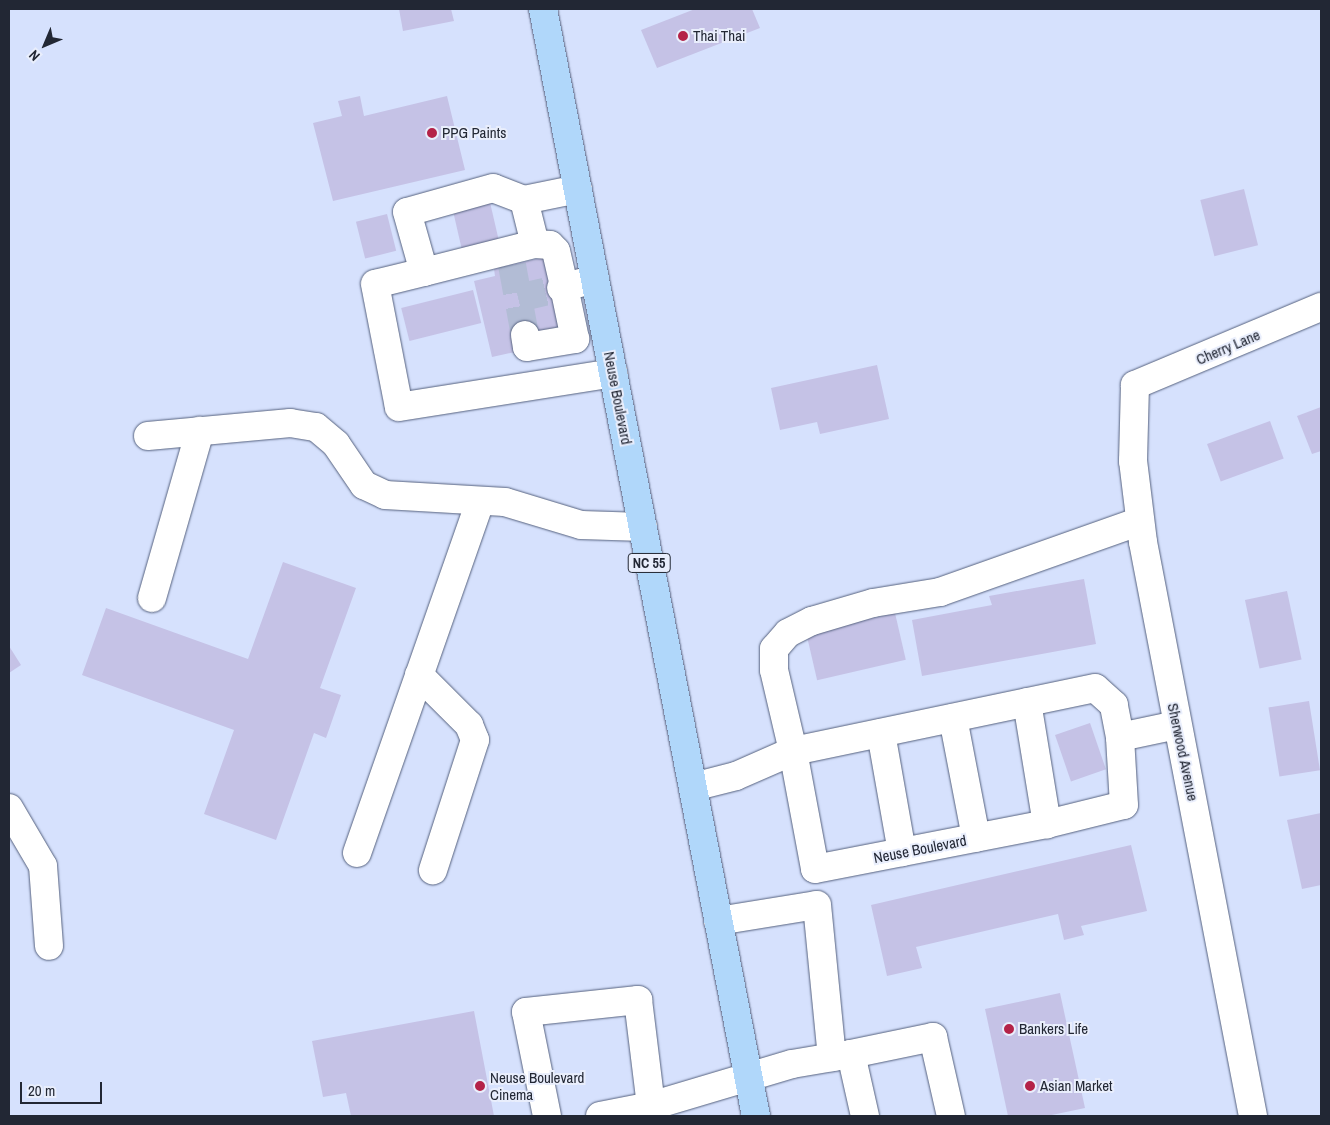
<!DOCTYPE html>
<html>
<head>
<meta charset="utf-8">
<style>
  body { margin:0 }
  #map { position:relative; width:1330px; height:1125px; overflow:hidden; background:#d6e1fd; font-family:"Archivo Narrow",sans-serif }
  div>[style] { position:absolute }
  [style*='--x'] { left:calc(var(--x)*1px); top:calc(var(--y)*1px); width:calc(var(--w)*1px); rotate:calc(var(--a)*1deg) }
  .building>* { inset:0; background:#c5c2e6; transform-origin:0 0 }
  .minor-tunnel>* { height:28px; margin-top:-14px; transform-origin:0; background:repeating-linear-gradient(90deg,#b2bcd5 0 28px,transparent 0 42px) }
  .roads { filter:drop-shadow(0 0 1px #55617e) drop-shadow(0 0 1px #55617e) }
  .minor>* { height:28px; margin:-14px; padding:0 14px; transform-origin:14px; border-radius:14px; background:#fff }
  .major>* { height:28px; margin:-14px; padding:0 14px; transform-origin:14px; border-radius:14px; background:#b0d7fa }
  .dots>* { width:14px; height:14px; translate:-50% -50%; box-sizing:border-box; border:2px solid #e9eefc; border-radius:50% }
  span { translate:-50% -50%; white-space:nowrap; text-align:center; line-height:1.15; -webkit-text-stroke:4px #e9eefc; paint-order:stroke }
  .shield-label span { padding:1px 4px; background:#e9eefc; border:1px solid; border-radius:4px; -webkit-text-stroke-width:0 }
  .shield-label { font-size:14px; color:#222734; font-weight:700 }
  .poi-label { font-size:15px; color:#222734 }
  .left { translate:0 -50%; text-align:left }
  .street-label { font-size:15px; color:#222734 }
  .frame { position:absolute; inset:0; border:10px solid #222734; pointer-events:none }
  .north { position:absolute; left:20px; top:20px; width:50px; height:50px; -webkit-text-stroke:4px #e9eefc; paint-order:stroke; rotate:225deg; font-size:14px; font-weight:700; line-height:20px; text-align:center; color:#222734 }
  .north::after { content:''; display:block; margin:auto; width:18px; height:22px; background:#222734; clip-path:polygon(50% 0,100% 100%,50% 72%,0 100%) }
  .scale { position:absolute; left:20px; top:1082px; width:82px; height:22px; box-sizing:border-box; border:2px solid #222734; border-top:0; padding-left:6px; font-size:15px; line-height:18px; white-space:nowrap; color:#222734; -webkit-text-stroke:4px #e9eefc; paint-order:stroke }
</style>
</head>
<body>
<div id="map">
  <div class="building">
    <i style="clip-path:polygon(399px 9px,451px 9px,454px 21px,403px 31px)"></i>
    <i style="clip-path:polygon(695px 9px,752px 9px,760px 28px,657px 68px,641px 30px)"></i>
    <i style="clip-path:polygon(360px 96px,364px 116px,447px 96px,465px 170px,333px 201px,313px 123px,342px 116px,338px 101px)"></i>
    <i style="left:1244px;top:189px;width:58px;height:45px;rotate:76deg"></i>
    <i style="left:489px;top:198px;width:44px;height:38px;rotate:77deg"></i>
    <i style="left:387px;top:214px;width:38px;height:32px;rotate:76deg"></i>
    <i style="clip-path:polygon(553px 255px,570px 324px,525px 335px,515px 352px,492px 357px,474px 281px,495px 276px,494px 269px)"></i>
    <i style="left:473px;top:290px;width:34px;height:74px;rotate:76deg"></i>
    <i style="clip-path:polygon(877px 365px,889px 419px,820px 434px,817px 422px,780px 430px,771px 388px)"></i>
    <i style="clip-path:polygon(1321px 407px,1321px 451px,1312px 454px,1297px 416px)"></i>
    <i style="left:1270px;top:421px;width:40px;height:67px;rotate:70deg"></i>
    <i style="clip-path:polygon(283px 562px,356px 588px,320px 688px,341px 695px,326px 738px,314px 733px,276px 840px,204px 814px,234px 730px,82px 675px,106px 608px,248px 659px)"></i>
    <i style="clip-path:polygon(1084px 579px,1096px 644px,922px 676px,912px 620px,992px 605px,989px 596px)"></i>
    <i style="left:1287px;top:591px;width:70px;height:43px;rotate:78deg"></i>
    <i style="left:895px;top:613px;width:48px;height:91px;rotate:77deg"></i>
    <i style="clip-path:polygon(9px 646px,21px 665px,9px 673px)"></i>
    <i style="left:1309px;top:701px;width:70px;height:41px;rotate:81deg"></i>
    <i style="left:1090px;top:723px;width:49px;height:37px;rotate:71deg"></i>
    <i style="clip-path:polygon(1321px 813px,1321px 885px,1302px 889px,1287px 820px)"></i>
    <i style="clip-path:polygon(1131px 845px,1147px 911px,1081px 926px,1084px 935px,1064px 940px,1058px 914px,916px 947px,922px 968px,887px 976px,871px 905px)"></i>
    <i style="clip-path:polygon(1060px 993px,1085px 1108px,1047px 1116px,1008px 1116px,985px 1009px)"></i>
    <i style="clip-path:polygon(474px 1011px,494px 1116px,351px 1116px,346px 1093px,323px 1097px,312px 1041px)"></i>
  </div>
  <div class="minor-tunnel">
    <i style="--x:512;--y:265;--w:71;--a:79.5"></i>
    <i style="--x:518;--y:298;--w:44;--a:-13.1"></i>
  </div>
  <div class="roads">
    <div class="minor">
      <i style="--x:578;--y:189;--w:55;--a:168.5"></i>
      <i style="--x:524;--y:200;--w:33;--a:-159"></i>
      <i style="--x:493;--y:188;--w:89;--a:164.4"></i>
      <i style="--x:407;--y:212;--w:62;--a:74.2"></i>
      <i style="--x:424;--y:272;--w:50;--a:166.2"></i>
      <i style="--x:375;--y:284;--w:125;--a:79"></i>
      <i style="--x:399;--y:407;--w:217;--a:-9"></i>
      <i style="--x:535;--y:244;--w:15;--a:4"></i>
      <i style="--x:550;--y:245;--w:8;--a:45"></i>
      <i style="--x:556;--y:251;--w:37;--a:77"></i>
      <i style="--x:564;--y:287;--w:3;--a:162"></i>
      <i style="--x:424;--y:272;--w:114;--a:-14.2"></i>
      <i style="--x:535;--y:244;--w:45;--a:-104"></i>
      <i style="--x:525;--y:335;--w:12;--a:81"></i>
      <i style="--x:527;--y:347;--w:49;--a:-9.5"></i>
      <i style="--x:575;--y:339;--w:53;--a:-101.9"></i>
      <i style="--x:564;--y:287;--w:32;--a:-14"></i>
      <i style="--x:148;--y:436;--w:143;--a:-5.2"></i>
      <i style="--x:290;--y:423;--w:26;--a:9"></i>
      <i style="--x:316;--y:427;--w:26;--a:40"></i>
      <i style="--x:336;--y:444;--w:50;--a:55.7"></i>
      <i style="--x:364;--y:485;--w:23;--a:25"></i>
      <i style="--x:385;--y:495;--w:120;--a:3.3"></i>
      <i style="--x:505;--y:502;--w:79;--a:16.8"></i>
      <i style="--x:581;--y:525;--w:62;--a:1.8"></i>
      <i style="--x:152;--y:598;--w:174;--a:-74"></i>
      <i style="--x:419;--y:675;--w:71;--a:45"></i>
      <i style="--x:469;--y:725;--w:16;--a:68"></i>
      <i style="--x:475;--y:740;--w:137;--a:107.9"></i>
      <i style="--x:1027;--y:702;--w:124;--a:80.7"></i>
      <i style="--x:953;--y:718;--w:122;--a:79.1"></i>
      <i style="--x:881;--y:733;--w:121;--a:80"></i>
      <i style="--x:1120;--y:737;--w:33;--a:-101"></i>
      <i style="--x:1114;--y:705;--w:25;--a:-138"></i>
      <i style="--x:1095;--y:688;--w:309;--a:168.2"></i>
      <i style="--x:793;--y:751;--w:83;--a:-103.2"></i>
      <i style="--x:774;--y:670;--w:21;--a:-90"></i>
      <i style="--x:774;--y:649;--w:21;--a:-49"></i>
      <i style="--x:788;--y:633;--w:27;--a:-27"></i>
      <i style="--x:812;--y:621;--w:64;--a:-16.4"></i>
      <i style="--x:873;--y:603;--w:68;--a:-9.3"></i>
      <i style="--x:940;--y:592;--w:212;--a:-19.5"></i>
      <i style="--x:693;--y:787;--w:44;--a:-14.3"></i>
      <i style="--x:736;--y:776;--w:62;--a:-23.7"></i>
      <i style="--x:793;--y:751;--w:120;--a:79.4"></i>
      <i style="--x:815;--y:869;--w:236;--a:-11"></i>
      <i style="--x:1047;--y:824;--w:79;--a:-13.9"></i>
      <i style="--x:1124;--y:805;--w:68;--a:-93.4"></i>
      <i style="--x:1120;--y:737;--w:58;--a:-11.9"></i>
      <i style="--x:9;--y:808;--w:67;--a:59.6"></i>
      <i style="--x:43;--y:866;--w:80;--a:85.7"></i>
      <i style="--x:357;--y:853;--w:373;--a:-70.7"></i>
      <i style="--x:718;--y:921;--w:100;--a:-9.2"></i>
      <i style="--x:817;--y:905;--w:153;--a:84.4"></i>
      <i style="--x:851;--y:1054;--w:84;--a:-11.7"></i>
      <i style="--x:933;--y:1037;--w:81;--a:77.2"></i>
      <i style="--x:547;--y:1116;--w:106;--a:-101.4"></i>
      <i style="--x:526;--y:1012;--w:113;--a:-6.1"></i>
      <i style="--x:638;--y:1000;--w:107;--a:83"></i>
      <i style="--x:651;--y:1106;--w:147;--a:-16.6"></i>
      <i style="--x:792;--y:1064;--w:60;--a:-9.6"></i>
      <i style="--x:851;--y:1054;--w:64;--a:77.3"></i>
      <i style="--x:600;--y:1116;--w:52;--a:-11.1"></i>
      <i style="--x:651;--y:1106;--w:10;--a:79"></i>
      <i style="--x:1253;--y:1116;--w:584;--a:-100.85"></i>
      <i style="--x:1143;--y:542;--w:82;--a:-97"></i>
      <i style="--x:1133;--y:461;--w:76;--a:-88.5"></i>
      <i style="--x:1135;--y:385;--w:202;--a:-22.8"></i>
    </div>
    <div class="major">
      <i style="--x:543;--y:9;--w:1127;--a:79.11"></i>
    </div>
  </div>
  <div class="dots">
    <i style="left:683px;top:36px;background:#b42248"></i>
    <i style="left:432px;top:133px;background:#b42248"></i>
    <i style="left:1009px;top:1029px;background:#b42248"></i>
    <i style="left:480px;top:1086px;background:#b42248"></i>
    <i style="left:1030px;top:1086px;background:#b42248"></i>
  </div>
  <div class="shield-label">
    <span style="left:649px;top:563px">NC 55</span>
  </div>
  <div class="poi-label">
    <span class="left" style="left:693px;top:36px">Thai Thai</span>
    <span class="left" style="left:442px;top:133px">PPG Paints</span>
    <span class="left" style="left:1019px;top:1029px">Bankers Life</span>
    <span class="left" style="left:490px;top:1086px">Neuse Boulevard<br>Cinema</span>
    <span class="left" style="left:1040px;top:1086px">Asian Market</span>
  </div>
  <div class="street-label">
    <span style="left:1228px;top:347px;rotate:-23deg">Cherry Lane</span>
    <span style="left:618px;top:398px;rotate:79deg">Neuse Boulevard</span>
    <span style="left:1183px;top:752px;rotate:78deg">Sherwood Avenue</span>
    <span style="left:920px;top:849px;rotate:-11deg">Neuse Boulevard</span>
  </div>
  <div class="frame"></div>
  <div class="north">N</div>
  <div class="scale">20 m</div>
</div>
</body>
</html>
